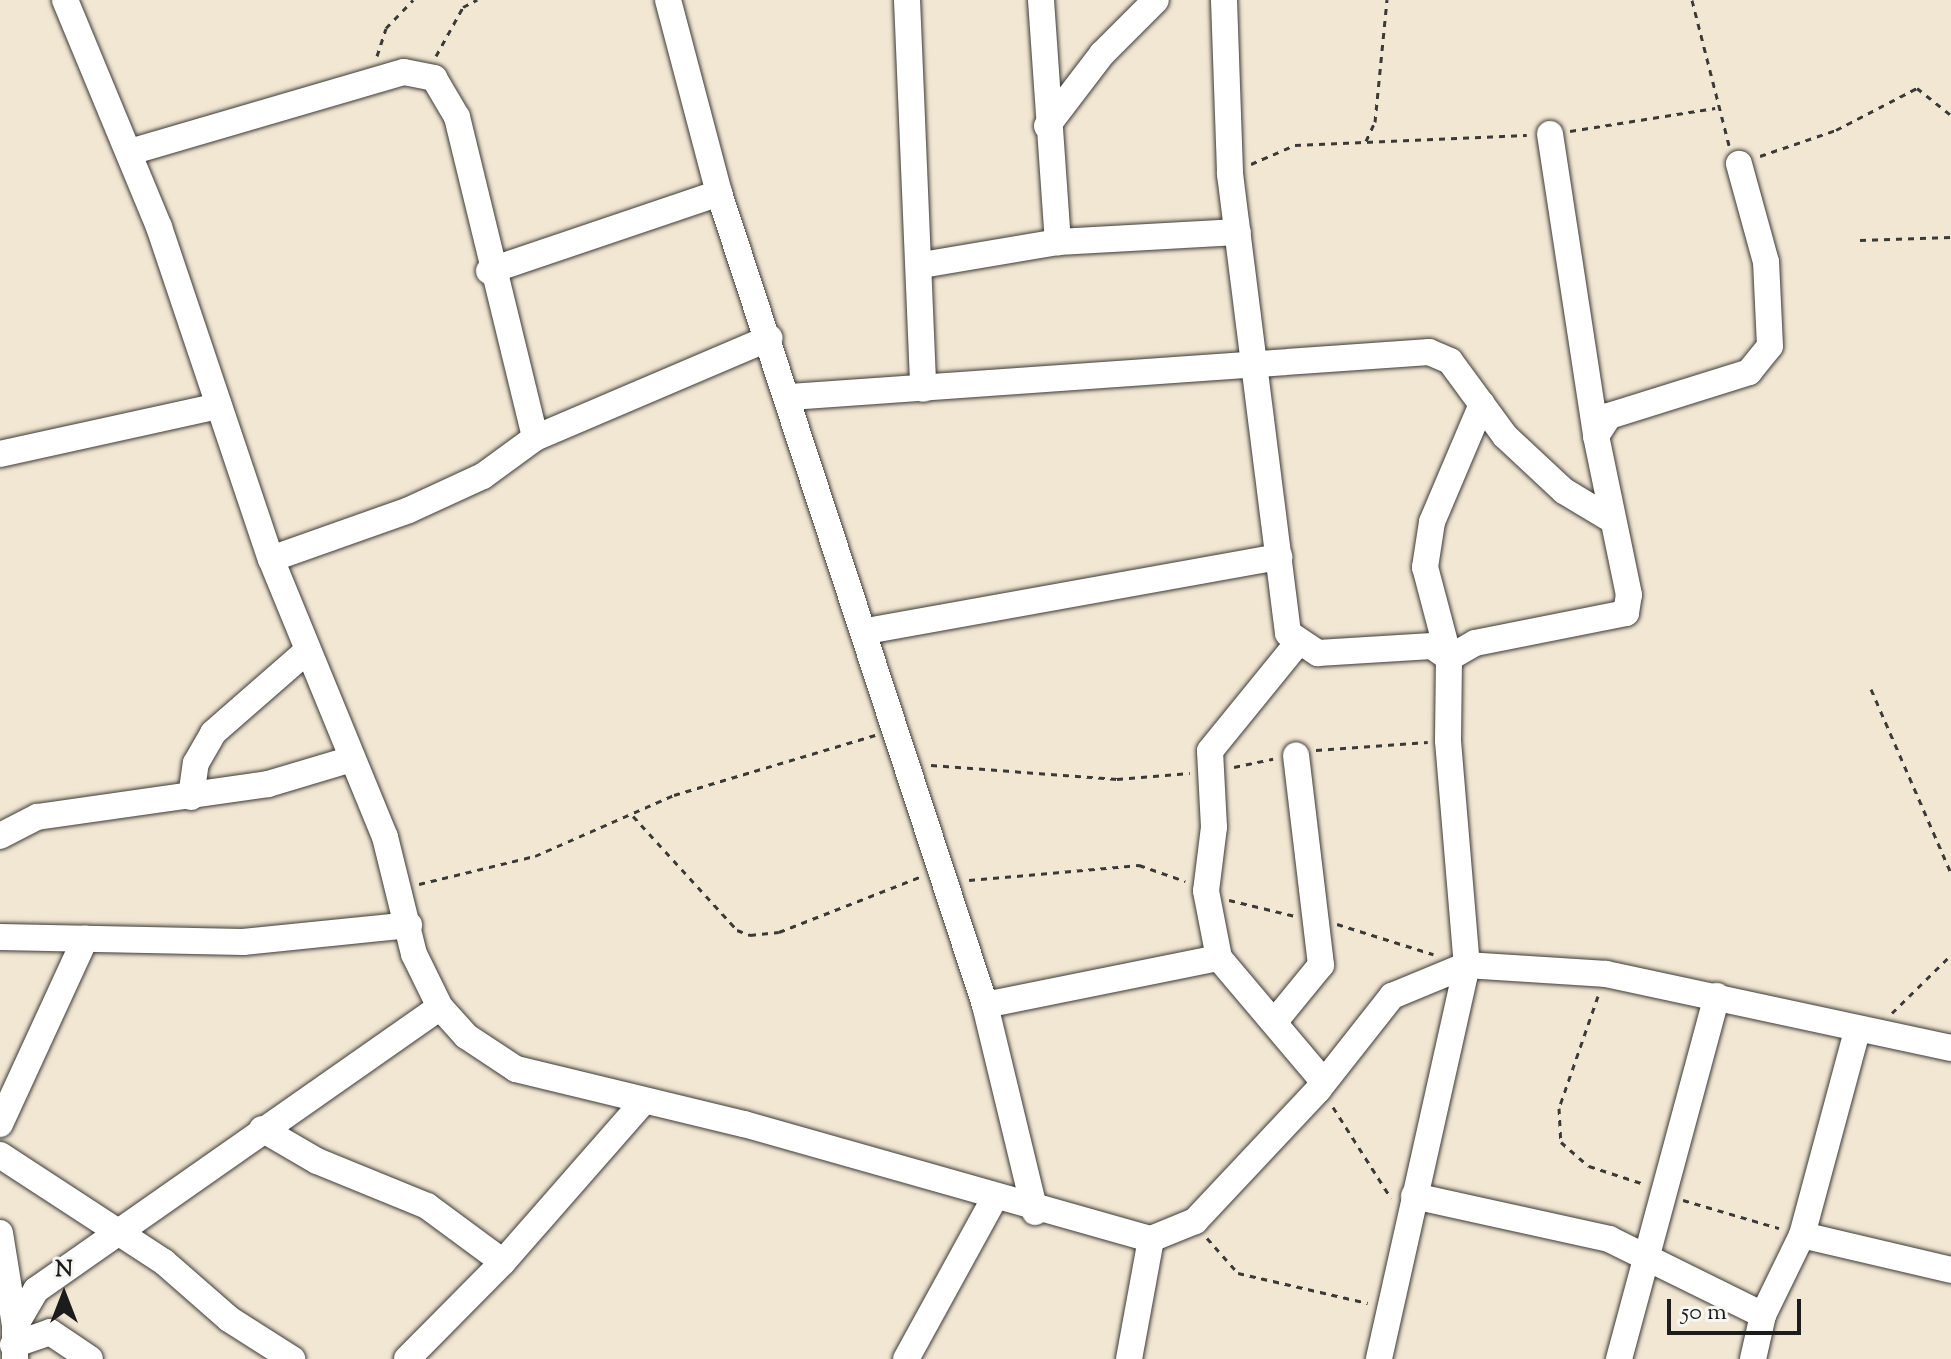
<!DOCTYPE html>
<html>
<head>
<meta charset="utf-8">
<style>
  body { margin:0 }
  #map { position:relative; width:1951px; height:1359px; overflow:hidden; background:#f2e7d3; font-family:"Sorts Mill Goudy",serif }
  div>[style] { position:absolute }
  [style*='--x'] { left:calc(var(--x)*1px); top:calc(var(--y)*1px); width:calc(var(--w)*1px); rotate:calc(var(--a)*1deg) }
  .path>* { height:3px; margin-top:-1.5px; transform-origin:0; background:repeating-linear-gradient(90deg,#3c3a37 0 6px,transparent 0 12px) }
  .roads { filter:drop-shadow(0 0 2px #3c3a37) drop-shadow(0 0 2px #3c3a37) }
  .minor>* { height:26px; margin:-13px; padding:0 13px; transform-origin:13px; border-radius:13px; background:#fff }
  span { translate:-50% -50%; white-space:nowrap; text-align:center; line-height:1.15; -webkit-text-stroke:8px #f6f6f2; paint-order:stroke }
  .north { position:absolute; left:24px; top:1255px; width:80px; height:80px; -webkit-text-stroke:6px #f6f6f2; paint-order:stroke; rotate:0deg; font-size:22px; font-weight:700; line-height:32px; text-align:center; color:#1c1c1c }
  .north::after { content:''; display:block; margin:auto; width:28px; height:36px; background:#1c1c1c; clip-path:polygon(50% 0,100% 100%,50% 72%,0 100%) }
  .scale { position:absolute; left:1667px; top:1299px; width:134px; height:36px; box-sizing:border-box; border:4px solid #1c1c1c; border-top:0; padding-left:10px; font-size:24px; line-height:28px; white-space:nowrap; color:#1c1c1c; -webkit-text-stroke:6px #f6f6f2; paint-order:stroke }
</style>
</head>
<body>
<div id="map">
  <div class="path">
    <i style="--x:1692;--y:0;--w:150;--a:75.7"></i>
    <i style="--x:377;--y:56;--w:29;--a:-72"></i>
    <i style="--x:386;--y:28;--w:39;--a:-46"></i>
    <i style="--x:436;--y:56;--w:56;--a:-61.1"></i>
    <i style="--x:463;--y:7;--w:16;--a:-27"></i>
    <i style="--x:1570;--y:131;--w:147;--a:-9"></i>
    <i style="--x:1366;--y:141;--w:21;--a:-65"></i>
    <i style="--x:1375;--y:122;--w:123;--a:-84.4"></i>
    <i style="--x:1760;--y:156;--w:80;--a:-18.9"></i>
    <i style="--x:1836;--y:130;--w:91;--a:-27.4"></i>
    <i style="--x:1917;--y:88;--w:43;--a:38.5"></i>
    <i style="--x:1251;--y:164;--w:48;--a:-23.4"></i>
    <i style="--x:1295;--y:145;--w:232;--a:-2.5"></i>
    <i style="--x:1860;--y:240;--w:91;--a:-1.9"></i>
    <i style="--x:1871;--y:689;--w:201;--a:66.5"></i>
    <i style="--x:1316;--y:750;--w:112;--a:-4.1"></i>
    <i style="--x:931;--y:765;--w:187;--a:4.3"></i>
    <i style="--x:1117;--y:779;--w:73;--a:-4.7"></i>
    <i style="--x:1234;--y:767;--w:40;--a:-12"></i>
    <i style="--x:633;--y:816;--w:154;--a:47.6"></i>
    <i style="--x:737;--y:930;--w:14;--a:21"></i>
    <i style="--x:750;--y:935;--w:29;--a:-6"></i>
    <i style="--x:779;--y:932;--w:154;--a:-21.4"></i>
    <i style="--x:969;--y:880;--w:171;--a:-5"></i>
    <i style="--x:1139;--y:865;--w:49;--a:19.2"></i>
    <i style="--x:419;--y:884;--w:119;--a:-13.6"></i>
    <i style="--x:535;--y:856;--w:152;--a:-23.7"></i>
    <i style="--x:674;--y:795;--w:210;--a:-16.6"></i>
    <i style="--x:1229;--y:900;--w:68;--a:13.6"></i>
    <i style="--x:1337;--y:924;--w:101;--a:17.4"></i>
    <i style="--x:1598;--y:996;--w:119;--a:109.2"></i>
    <i style="--x:1559;--y:1108;--w:34;--a:87"></i>
    <i style="--x:1561;--y:1142;--w:37;--a:41"></i>
    <i style="--x:1589;--y:1166;--w:58;--a:18.1"></i>
    <i style="--x:1892;--y:1013;--w:83;--a:-44.5"></i>
    <i style="--x:1333;--y:1107;--w:108;--a:57.5"></i>
    <i style="--x:1683;--y:1200;--w:100;--a:16.3"></i>
    <i style="--x:1207;--y:1238;--w:47;--a:48.5"></i>
    <i style="--x:1238;--y:1273;--w:133;--a:13"></i>
  </div>
  <div class="roads">
    <div class="minor">
      <i style="--x:65;--y:0;--w:246;--a:67.5"></i>
      <i style="--x:159;--y:227;--w:350;--a:71.4"></i>
      <i style="--x:271;--y:559;--w:300;--a:67.7"></i>
      <i style="--x:385;--y:837;--w:121;--a:76.1"></i>
      <i style="--x:414;--y:954;--w:59;--a:63.9"></i>
      <i style="--x:440;--y:1007;--w:39;--a:48"></i>
      <i style="--x:466;--y:1036;--w:60;--a:33.4"></i>
      <i style="--x:516;--y:1069;--w:235;--a:13.6"></i>
      <i style="--x:744;--y:1124;--w:423;--a:15.8"></i>
      <i style="--x:1151;--y:1239;--w:48;--a:-22.2"></i>
      <i style="--x:1195;--y:1221;--w:180;--a:-46.8"></i>
      <i style="--x:1318;--y:1090;--w:120;--a:-51.8"></i>
      <i style="--x:1392;--y:996;--w:81;--a:-22.5"></i>
      <i style="--x:1467;--y:965;--w:139;--a:3.7"></i>
      <i style="--x:1606;--y:974;--w:353;--a:12.1"></i>
      <i style="--x:668;--y:0;--w:200;--a:75.2"></i>
      <i style="--x:719;--y:193;--w:854;--a:71.86"></i>
      <i style="--x:985;--y:1005;--w:213;--a:76.4"></i>
      <i style="--x:907;--y:0;--w:389;--a:87.6"></i>
      <i style="--x:1041;--y:0;--w:243;--a:86"></i>
      <i style="--x:1224;--y:0;--w:174;--a:88"></i>
      <i style="--x:1230;--y:174;--w:463;--a:82.8"></i>
      <i style="--x:1288;--y:633;--w:36;--a:34"></i>
      <i style="--x:1318;--y:653;--w:114;--a:-3.5"></i>
      <i style="--x:1432;--y:646;--w:21;--a:35"></i>
      <i style="--x:1449;--y:658;--w:83;--a:90.7"></i>
      <i style="--x:1448;--y:741;--w:225;--a:85.2"></i>
      <i style="--x:1467;--y:965;--w:404;--a:102.6"></i>
      <i style="--x:1047;--y:126;--w:91;--a:-52.6"></i>
      <i style="--x:1102;--y:54;--w:76;--a:-45"></i>
      <i style="--x:1550;--y:134;--w:305;--a:81.3"></i>
      <i style="--x:130;--y:152;--w:285;--a:-16.3"></i>
      <i style="--x:404;--y:72;--w:31;--a:11"></i>
      <i style="--x:434;--y:78;--w:45;--a:59.5"></i>
      <i style="--x:457;--y:117;--w:330;--a:76.3"></i>
      <i style="--x:922;--y:265;--w:138;--a:-9.6"></i>
      <i style="--x:1058;--y:242;--w:180;--a:-3.2"></i>
      <i style="--x:489;--y:271;--w:243;--a:-18.7"></i>
      <i style="--x:790;--y:397;--w:641;--a:-4.03"></i>
      <i style="--x:1429;--y:352;--w:23;--a:23"></i>
      <i style="--x:1450;--y:361;--w:93;--a:53.7"></i>
      <i style="--x:1505;--y:436;--w:81;--a:43"></i>
      <i style="--x:1564;--y:491;--w:56;--a:31.1"></i>
      <i style="--x:1482;--y:404;--w:128;--a:113"></i>
      <i style="--x:1432;--y:522;--w:46;--a:98.8"></i>
      <i style="--x:1425;--y:567;--w:94;--a:75.2"></i>
      <i style="--x:1449;--y:658;--w:30;--a:-30"></i>
      <i style="--x:1475;--y:643;--w:154;--a:-11.2"></i>
      <i style="--x:1626;--y:613;--w:18;--a:-81"></i>
      <i style="--x:1629;--y:595;--w:162;--a:-101.7"></i>
      <i style="--x:1596;--y:436;--w:24;--a:-57"></i>
      <i style="--x:1609;--y:416;--w:147;--a:-17.4"></i>
      <i style="--x:1749;--y:372;--w:33;--a:-51"></i>
      <i style="--x:1770;--y:346;--w:84;--a:-92.7"></i>
      <i style="--x:1766;--y:262;--w:102;--a:-105.4"></i>
      <i style="--x:0;--y:454;--w:224;--a:-12.4"></i>
      <i style="--x:271;--y:559;--w:146;--a:-19.5"></i>
      <i style="--x:409;--y:510;--w:81;--a:-24.7"></i>
      <i style="--x:483;--y:476;--w:64;--a:-36.2"></i>
      <i style="--x:535;--y:438;--w:255;--a:-23.1"></i>
      <i style="--x:867;--y:631;--w:419;--a:-10.2"></i>
      <i style="--x:1296;--y:645;--w:136;--a:129.1"></i>
      <i style="--x:1210;--y:751;--w:76;--a:87"></i>
      <i style="--x:1214;--y:827;--w:64;--a:97.1"></i>
      <i style="--x:1206;--y:891;--w:68;--a:79"></i>
      <i style="--x:1219;--y:958;--w:161;--a:49.8"></i>
      <i style="--x:191;--y:797;--w:34;--a:-82"></i>
      <i style="--x:196;--y:763;--w:34;--a:-60"></i>
      <i style="--x:213;--y:733;--w:125;--a:-41.1"></i>
      <i style="--x:0;--y:836;--w:42;--a:-27.2"></i>
      <i style="--x:37;--y:817;--w:233;--a:-8.1"></i>
      <i style="--x:268;--y:784;--w:88;--a:-16.6"></i>
      <i style="--x:0;--y:937;--w:243;--a:1.2"></i>
      <i style="--x:243;--y:942;--w:167;--a:-5.8"></i>
      <i style="--x:985;--y:1005;--w:239;--a:-11.4"></i>
      <i style="--x:1276;--y:1020;--w:71;--a:-50.7"></i>
      <i style="--x:1321;--y:965;--w:211;--a:-96.8"></i>
      <i style="--x:0;--y:1124;--w:204;--a:-65.3"></i>
      <i style="--x:262;--y:1129;--w:64;--a:30.2"></i>
      <i style="--x:317;--y:1161;--w:119;--a:22.2"></i>
      <i style="--x:427;--y:1206;--w:94;--a:36.4"></i>
      <i style="--x:0;--y:1155;--w:196;--a:33.1"></i>
      <i style="--x:164;--y:1262;--w:86;--a:41.2"></i>
      <i style="--x:229;--y:1319;--w:75;--a:32.4"></i>
      <i style="--x:1414;--y:1196;--w:200;--a:12.4"></i>
      <i style="--x:1609;--y:1239;--w:172;--a:26.3"></i>
      <i style="--x:0;--y:1233;--w:94;--a:80.8"></i>
      <i style="--x:1802;--y:1235;--w:153;--a:13.2"></i>
      <i style="--x:13;--y:1345;--w:39;--a:-19"></i>
      <i style="--x:50;--y:1332;--w:48;--a:34"></i>
      <i style="--x:15;--y:1359;--w:33;--a:-90"></i>
      <i style="--x:15;--y:1326;--w:42;--a:-59.7"></i>
      <i style="--x:36;--y:1290;--w:493;--a:-35"></i>
      <i style="--x:407;--y:1359;--w:136;--a:-45.3"></i>
      <i style="--x:503;--y:1262;--w:213;--a:-48.8"></i>
      <i style="--x:906;--y:1359;--w:183;--a:-61.2"></i>
      <i style="--x:1129;--y:1359;--w:122;--a:-79.6"></i>
      <i style="--x:1619;--y:1359;--w:376;--a:-74.9"></i>
      <i style="--x:1753;--y:1359;--w:45;--a:-77.2"></i>
      <i style="--x:1763;--y:1315;--w:89;--a:-64"></i>
      <i style="--x:1802;--y:1235;--w:211;--a:-74.9"></i>
    </div>
  </div>
  <div class="north">N</div>
  <div class="scale">50 m</div>
</div>
</body>
</html>
